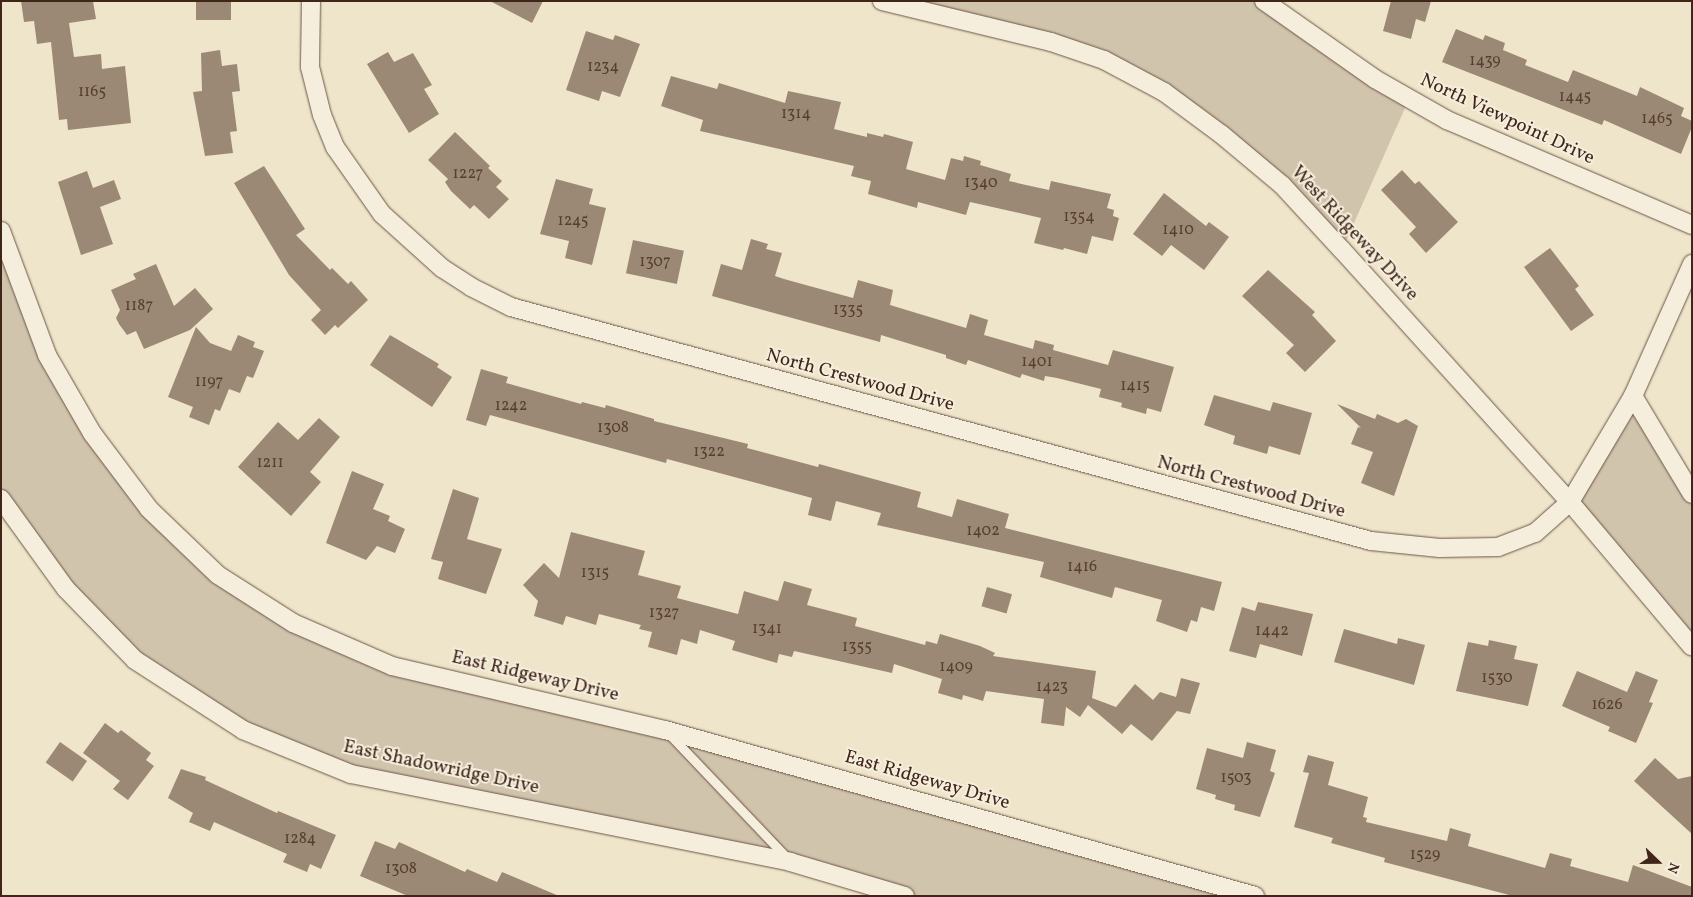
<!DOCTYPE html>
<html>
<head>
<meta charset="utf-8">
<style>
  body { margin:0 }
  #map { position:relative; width:1693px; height:897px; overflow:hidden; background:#efe5ca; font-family:Vollkorn,serif }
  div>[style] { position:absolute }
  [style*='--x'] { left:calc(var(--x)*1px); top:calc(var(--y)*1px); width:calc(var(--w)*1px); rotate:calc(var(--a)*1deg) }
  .green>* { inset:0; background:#d1c4ac }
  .building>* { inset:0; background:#9b8975; transform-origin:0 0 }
  .roads { filter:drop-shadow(0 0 1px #6c5545) drop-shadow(0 0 1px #6c5545) }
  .service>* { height:9px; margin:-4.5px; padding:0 4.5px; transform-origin:4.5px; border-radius:4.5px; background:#f5eedd }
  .minor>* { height:18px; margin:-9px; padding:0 9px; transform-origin:9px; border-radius:9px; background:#f5eedd }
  span { translate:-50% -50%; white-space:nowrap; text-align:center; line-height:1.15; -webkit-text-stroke:4px #f5eedd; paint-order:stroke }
  .number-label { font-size:16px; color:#573e30 }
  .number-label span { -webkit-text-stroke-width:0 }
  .street-label { font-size:19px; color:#402519 }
  .frame { position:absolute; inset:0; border:2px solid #402519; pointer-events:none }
  .north { position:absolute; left:1633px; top:837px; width:50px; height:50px; -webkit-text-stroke:4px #f5eedd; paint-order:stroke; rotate:112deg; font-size:14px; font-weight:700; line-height:20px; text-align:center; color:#402519 }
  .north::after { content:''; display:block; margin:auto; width:18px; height:22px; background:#402519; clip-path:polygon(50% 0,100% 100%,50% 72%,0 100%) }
</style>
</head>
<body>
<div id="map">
  <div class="green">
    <i style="clip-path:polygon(882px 1px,1264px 1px,1409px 99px,1342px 250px,1282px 185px,1104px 60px)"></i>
    <i style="clip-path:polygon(1px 231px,92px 433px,218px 575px,392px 666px,1255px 896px,905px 896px,351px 774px,243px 730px,135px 660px,1px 499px)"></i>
    <i style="clip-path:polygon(1633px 396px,1692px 494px,1692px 647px,1570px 502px)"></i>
  </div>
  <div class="building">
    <i style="clip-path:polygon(21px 1px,93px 1px,96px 19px,69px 23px,74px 57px,101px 54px,102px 69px,125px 66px,131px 123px,68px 130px,67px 119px,59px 120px,51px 42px,37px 44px,34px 21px,24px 22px)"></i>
    <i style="left:196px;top:1px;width:35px;height:19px"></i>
    <i style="clip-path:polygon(490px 1px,543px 1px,532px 23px)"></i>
    <i style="clip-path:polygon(1391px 1px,1431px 1px,1425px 22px,1416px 19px,1411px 39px,1383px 31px)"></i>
    <i style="clip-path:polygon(1456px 29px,1483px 40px,1485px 35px,1505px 43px,1503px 50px,1527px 60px,1525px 65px,1568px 82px,1573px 70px,1637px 96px,1640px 87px,1684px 108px,1681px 116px,1692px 121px,1692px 127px,1681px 154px,1604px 120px,1602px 125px,1442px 62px)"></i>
    <i style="clip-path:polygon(586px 31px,613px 40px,615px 35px,640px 44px,620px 97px,602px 91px,599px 101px,566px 90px)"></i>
    <i style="clip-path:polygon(220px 50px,222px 66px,237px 64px,240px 91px,232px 92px,237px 131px,230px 132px,233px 153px,205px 156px,193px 92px,202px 91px,201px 53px)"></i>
    <i style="clip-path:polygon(388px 52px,394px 62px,413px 53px,432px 85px,424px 89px,439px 114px,409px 133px,367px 64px)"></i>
    <i style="clip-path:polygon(671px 76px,717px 89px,719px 83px,785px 103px,788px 91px,841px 102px,834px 129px,867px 137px,867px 133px,883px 137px,884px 134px,913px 142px,906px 169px,945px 180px,951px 158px,963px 161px,964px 156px,981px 161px,980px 165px,1011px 174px,1009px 181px,1026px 185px,1049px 190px,1051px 181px,1111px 194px,1107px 208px,1114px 210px,1113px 216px,1119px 218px,1113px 241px,1092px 236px,1087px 254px,1064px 248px,1063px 250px,1034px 243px,1041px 218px,970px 202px,966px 215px,918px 202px,917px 208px,868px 194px,871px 181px,851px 176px,854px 166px,700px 131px,703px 120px,661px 106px)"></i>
    <i style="clip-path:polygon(455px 132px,490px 166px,488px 168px,502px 181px,496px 187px,509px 199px,489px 219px,474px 205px,470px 209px,451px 191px,445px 182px,448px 179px,428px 160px)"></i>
    <i style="clip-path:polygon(264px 166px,305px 229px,296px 235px,330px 270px,332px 268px,348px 284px,351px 281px,368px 300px,338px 328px,335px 325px,325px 335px,311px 320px,321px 310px,289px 275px,234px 183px)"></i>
    <i style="clip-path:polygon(1402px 170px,1415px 184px,1419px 181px,1458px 222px,1426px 253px,1409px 234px,1416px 227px,1381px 190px)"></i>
    <i style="clip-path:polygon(87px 171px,93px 188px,114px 180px,121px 199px,100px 207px,113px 244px,81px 255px,58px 182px)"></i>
    <i style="clip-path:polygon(556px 179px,593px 189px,589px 204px,606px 208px,592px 265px,565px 258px,569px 241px,540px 234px)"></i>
    <i style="clip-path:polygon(1164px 193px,1206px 226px,1209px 222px,1229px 237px,1204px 270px,1171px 245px,1162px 256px,1133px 234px)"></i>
    <i style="clip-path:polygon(751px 239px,768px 244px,766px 249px,782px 253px,775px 276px,784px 279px,853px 298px,858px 280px,893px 290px,890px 305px,966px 328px,970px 314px,988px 320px,984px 335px,1033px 349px,1035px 340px,1054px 345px,1053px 350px,1108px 365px,1113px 350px,1174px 367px,1161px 412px,1147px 408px,1146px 414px,1121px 407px,1122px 403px,1099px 397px,1101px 389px,1057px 378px,1045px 376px,1044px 381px,1022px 374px,1020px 378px,968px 360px,966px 365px,946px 358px,946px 355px,881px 335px,880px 342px,712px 296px,721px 264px,742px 270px)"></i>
    <i style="left:633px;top:240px;width:52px;height:34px;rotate:12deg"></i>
    <i style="clip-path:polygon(1550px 248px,1579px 286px,1575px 289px,1594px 315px,1571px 331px,1524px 267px)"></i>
    <i style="clip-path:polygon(156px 264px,174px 306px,195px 288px,213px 309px,190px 330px,144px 349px,136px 331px,127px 335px,119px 324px,116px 318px,120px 310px,111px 290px,136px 279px,133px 274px)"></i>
    <i style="clip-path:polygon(1268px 270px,1315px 312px,1312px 315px,1336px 341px,1305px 372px,1286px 353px,1294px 345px,1242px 296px)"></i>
    <i style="clip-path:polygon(196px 327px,210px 343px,231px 351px,238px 335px,255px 342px,253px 347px,264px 351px,253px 378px,247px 376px,240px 393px,229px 389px,220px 411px,215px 409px,209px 425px,189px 417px,193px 407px,168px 397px)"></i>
    <i style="clip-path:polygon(390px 335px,439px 364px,437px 367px,452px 377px,432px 407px,370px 365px)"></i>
    <i style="clip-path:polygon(481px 369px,508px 377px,506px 383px,581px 404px,582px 402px,605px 408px,606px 405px,654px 419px,654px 421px,748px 444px,747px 448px,818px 467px,819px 464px,921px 492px,917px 507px,952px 517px,957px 499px,1009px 514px,1005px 528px,1222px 582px,1214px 611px,1201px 607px,1197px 622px,1191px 620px,1187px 632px,1156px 621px,1162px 600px,1115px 587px,1112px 598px,1040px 577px,1044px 562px,877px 525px,881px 513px,836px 501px,831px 521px,808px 515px,812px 498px,667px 459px,666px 463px,490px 415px,486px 426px,466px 420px)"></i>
    <i style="clip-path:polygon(1214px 395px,1270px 411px,1273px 402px,1312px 413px,1300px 455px,1269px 446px,1267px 454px,1233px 444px,1235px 436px,1204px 425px)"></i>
    <i style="clip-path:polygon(1337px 404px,1375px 419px,1377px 414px,1398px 423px,1406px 419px,1418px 426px,1394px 496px,1361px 483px,1373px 452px,1351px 444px,1358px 427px,1361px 428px)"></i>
    <i style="clip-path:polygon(319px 418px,340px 437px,310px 472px,321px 482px,291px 516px,238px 467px,278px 422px,298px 440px)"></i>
    <i style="clip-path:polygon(352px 471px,384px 484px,373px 509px,390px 516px,388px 521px,405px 529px,395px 553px,377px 546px,366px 560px,326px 543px)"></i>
    <i style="clip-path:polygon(453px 489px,479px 498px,467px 539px,502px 549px,486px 594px,438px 579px,443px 562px,431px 559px)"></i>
    <i style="clip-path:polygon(571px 532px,645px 551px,638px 575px,681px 586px,677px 598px,738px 614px,744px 591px,778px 601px,784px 581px,812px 589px,807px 605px,857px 618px,855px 626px,925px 645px,926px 641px,937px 644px,940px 634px,980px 646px,995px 653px,993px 656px,1096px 671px,1092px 698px,1116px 707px,1135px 684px,1153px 700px,1160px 692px,1176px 697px,1181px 678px,1200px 683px,1190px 714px,1177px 711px,1152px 741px,1131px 724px,1122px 734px,1088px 705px,1080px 717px,1066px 707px,1064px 726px,1041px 723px,1044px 699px,986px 691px,983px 701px,963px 695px,962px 700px,938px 693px,942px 679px,894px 664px,892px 673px,794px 651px,792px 657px,779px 654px,777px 663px,732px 650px,735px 641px,700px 630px,697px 644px,681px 639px,677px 655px,648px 647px,652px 632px,639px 629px,641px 625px,599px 614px,596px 625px,566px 616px,563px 625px,534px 616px,538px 601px,523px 585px,544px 563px,559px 578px)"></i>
    <i style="left:987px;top:587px;width:26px;height:20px;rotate:16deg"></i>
    <i style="clip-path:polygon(1258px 602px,1313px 614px,1302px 656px,1260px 644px,1256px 658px,1229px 651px,1242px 607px,1255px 611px)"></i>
    <i style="clip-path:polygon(1344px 629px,1397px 644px,1398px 638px,1425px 645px,1414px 685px,1334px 662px)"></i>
    <i style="clip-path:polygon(1489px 640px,1517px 646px,1514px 659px,1538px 664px,1528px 706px,1456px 691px,1468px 642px,1488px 646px)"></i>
    <i style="clip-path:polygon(1577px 671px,1627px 692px,1636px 671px,1658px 680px,1649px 702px,1653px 703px,1636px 743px,1608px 731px,1610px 727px,1562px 706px)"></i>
    <i style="clip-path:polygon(105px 723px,118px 733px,121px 730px,151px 753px,146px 760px,154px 766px,128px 800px,113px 789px,120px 781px,83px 753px)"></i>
    <i style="left:60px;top:742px;width:33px;height:25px;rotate:35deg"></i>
    <i style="clip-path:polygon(1247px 742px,1276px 750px,1270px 771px,1275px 773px,1260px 817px,1234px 810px,1235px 805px,1215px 799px,1216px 795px,1196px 789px,1207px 748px,1243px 758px)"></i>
    <i style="clip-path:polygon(1308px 755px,1334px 762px,1328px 785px,1368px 797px,1363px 817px,1367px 818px,1366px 822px,1447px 841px,1450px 828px,1471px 834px,1468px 846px,1545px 868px,1550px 853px,1572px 859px,1570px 866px,1628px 882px,1633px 865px,1692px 887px,1692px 896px,1513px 896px,1384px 862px,1385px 858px,1331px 843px,1333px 838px,1294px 827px,1309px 773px,1303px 772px)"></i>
    <i style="clip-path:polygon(1655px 758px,1678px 779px,1692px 776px,1692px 834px,1634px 781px)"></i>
    <i style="clip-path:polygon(181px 769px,206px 777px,205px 780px,277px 813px,278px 811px,336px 835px,321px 869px,310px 864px,307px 872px,283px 862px,287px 854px,214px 822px,210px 831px,189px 822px,193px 813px,168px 798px)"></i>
    <i style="clip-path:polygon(375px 841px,395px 849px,399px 842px,465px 872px,467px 869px,497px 882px,502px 872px,559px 896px,408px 896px,360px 876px)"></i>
  </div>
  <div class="roads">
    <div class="service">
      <i style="--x:670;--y:735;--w:173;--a:46.4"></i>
    </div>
    <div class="minor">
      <i style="--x:311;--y:1;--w:66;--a:90.9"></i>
      <i style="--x:310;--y:67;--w:49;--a:76"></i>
      <i style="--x:322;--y:115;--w:35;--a:68"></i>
      <i style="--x:335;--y:147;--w:82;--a:55"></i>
      <i style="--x:382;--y:214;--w:81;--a:42"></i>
      <i style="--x:442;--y:268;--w:35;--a:33"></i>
      <i style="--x:471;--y:287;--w:45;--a:26.6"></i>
      <i style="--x:511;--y:307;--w:891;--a:15.22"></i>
      <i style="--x:1371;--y:541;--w:69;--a:5.8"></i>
      <i style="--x:1440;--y:548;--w:58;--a:-1"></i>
      <i style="--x:1498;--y:547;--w:40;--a:-21"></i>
      <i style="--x:1535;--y:533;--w:47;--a:-41.5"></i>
      <i style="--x:1570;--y:502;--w:123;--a:-59.3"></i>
      <i style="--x:1633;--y:396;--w:145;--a:-65.9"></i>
      <i style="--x:882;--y:1;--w:174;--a:13.6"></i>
      <i style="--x:1051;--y:42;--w:56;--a:18.8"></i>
      <i style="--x:1104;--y:60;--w:68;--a:28.1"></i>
      <i style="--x:1164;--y:92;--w:71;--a:36.4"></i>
      <i style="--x:1221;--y:134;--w:80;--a:39.9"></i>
      <i style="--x:1282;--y:185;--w:88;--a:47.3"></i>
      <i style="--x:1342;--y:250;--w:340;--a:47.9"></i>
      <i style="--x:1570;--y:502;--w:189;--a:49.9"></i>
      <i style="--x:1264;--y:1;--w:136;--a:35.1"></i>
      <i style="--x:1375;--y:79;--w:83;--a:29.7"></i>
      <i style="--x:1447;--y:120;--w:267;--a:23.2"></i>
      <i style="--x:1;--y:231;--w:132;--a:69.6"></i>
      <i style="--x:47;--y:355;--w:90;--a:60"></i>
      <i style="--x:92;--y:433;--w:95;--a:53.1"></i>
      <i style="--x:149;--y:509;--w:95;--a:43.7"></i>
      <i style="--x:218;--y:575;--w:89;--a:32.6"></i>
      <i style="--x:293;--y:623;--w:108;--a:23.5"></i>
      <i style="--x:392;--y:666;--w:280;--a:13.2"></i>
      <i style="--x:665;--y:730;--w:613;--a:15.71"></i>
      <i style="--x:1633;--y:396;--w:114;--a:59"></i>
      <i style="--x:1;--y:499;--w:111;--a:54.2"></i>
      <i style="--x:66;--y:589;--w:99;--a:45.8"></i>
      <i style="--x:135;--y:660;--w:129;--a:32.9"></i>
      <i style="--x:243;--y:730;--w:117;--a:22.2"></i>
      <i style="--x:351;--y:774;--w:448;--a:11.3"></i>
      <i style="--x:790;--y:862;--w:120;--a:16.5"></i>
    </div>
  </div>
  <div class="number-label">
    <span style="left:1485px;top:61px">1439</span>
    <span style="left:603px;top:67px">1234</span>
    <span style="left:92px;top:92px">1165</span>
    <span style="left:1575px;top:97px">1445</span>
    <span style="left:796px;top:114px">1314</span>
    <span style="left:1657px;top:119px">1465</span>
    <span style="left:468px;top:174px">1227</span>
    <span style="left:981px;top:183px">1340</span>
    <span style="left:1079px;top:217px">1354</span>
    <span style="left:573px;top:221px">1245</span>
    <span style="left:1178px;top:230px">1410</span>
    <span style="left:655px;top:262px">1307</span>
    <span style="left:139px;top:306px">1187</span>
    <span style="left:848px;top:310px">1335</span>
    <span style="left:1037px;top:362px">1401</span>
    <span style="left:209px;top:382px">1197</span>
    <span style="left:1135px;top:386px">1415</span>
    <span style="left:511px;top:406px">1242</span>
    <span style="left:613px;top:428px">1308</span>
    <span style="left:709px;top:452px">1322</span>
    <span style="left:270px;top:463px">1211</span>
    <span style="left:983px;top:531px">1402</span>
    <span style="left:1082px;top:567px">1416</span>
    <span style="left:595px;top:573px">1315</span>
    <span style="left:664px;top:613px">1327</span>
    <span style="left:767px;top:629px">1341</span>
    <span style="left:1272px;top:631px">1442</span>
    <span style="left:857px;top:647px">1355</span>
    <span style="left:956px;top:667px">1409</span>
    <span style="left:1497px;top:678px">1530</span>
    <span style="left:1052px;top:687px">1423</span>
    <span style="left:1607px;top:705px">1626</span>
    <span style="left:1236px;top:778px">1503</span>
    <span style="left:300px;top:839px">1284</span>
    <span style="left:1425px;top:855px">1529</span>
    <span style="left:401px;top:869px">1308</span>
  </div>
  <div class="street-label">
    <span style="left:1507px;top:120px;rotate:25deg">North Viewpoint Drive</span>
    <span style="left:1354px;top:234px;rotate:47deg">West Ridgeway Drive</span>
    <span style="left:860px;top:381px;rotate:15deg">North Crestwood Drive</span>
    <span style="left:1251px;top:488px;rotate:15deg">North Crestwood Drive</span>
    <span style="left:535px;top:677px;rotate:13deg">East Ridgeway Drive</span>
    <span style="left:441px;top:768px;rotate:12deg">East Shadowridge Drive</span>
    <span style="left:927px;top:781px;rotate:16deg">East Ridgeway Drive</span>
  </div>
  <div class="frame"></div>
  <div class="north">N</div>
</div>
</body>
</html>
